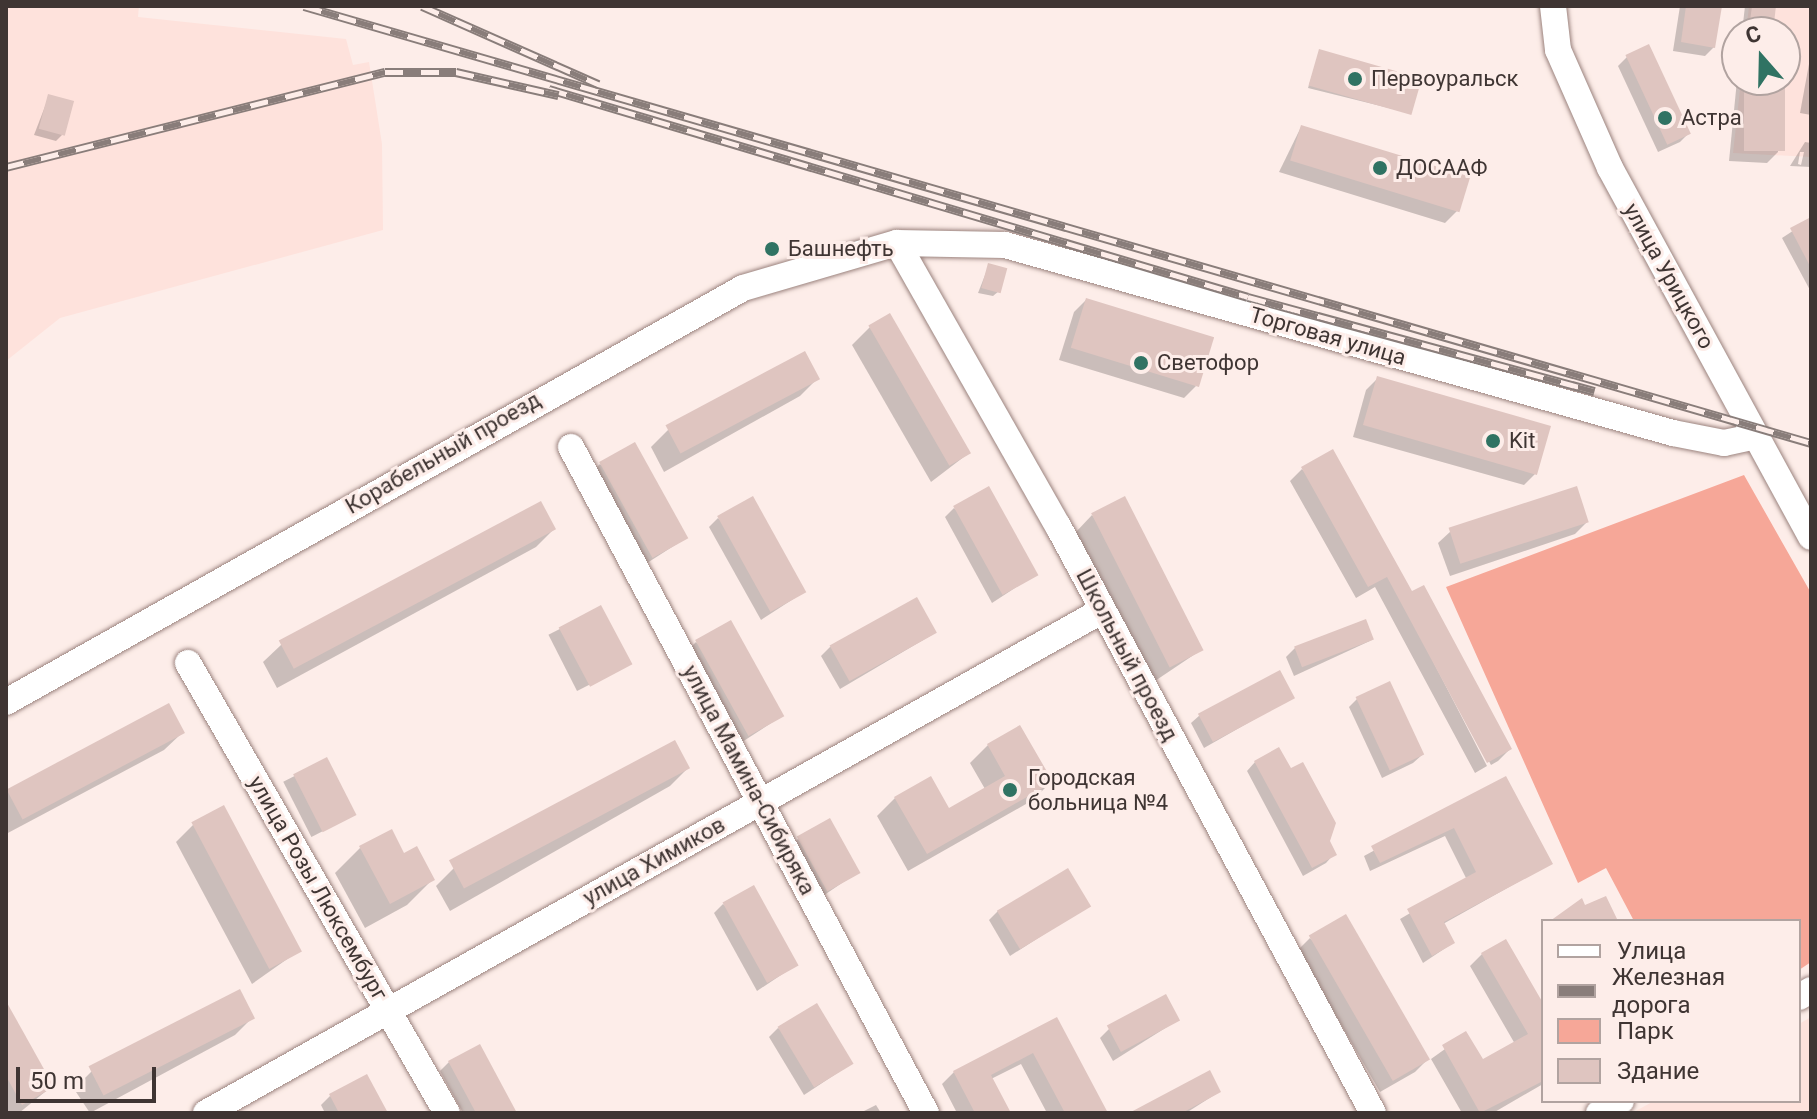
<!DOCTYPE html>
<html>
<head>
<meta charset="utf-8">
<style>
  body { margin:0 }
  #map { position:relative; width:1817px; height:1119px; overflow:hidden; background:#fdede9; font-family:Roboto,sans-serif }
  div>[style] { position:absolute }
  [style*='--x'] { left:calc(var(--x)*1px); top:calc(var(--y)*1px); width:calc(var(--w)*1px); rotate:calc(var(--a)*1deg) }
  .built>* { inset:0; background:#fee2dc }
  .green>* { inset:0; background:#f6a798 }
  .shadow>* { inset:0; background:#0003; transform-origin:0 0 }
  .building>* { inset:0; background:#dfc5c0; transform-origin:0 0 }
  .roads { filter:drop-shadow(0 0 2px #9b837e) drop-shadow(0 0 2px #9b837e) }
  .minor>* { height:26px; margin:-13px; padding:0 13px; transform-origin:13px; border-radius:13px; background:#fff }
  .rail>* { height:9px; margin-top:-4.5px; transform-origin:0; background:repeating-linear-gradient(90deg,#fdede9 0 18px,#897d7a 0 36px); box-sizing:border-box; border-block:2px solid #897d7a }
  .dots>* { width:22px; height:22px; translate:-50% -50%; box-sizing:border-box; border:4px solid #fdede9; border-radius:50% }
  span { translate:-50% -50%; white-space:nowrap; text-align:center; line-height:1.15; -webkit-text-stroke:6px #fdede9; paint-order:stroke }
  .poi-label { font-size:22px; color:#3f3533 }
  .left { translate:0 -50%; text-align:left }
  .street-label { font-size:22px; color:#3f3533 }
  .frame { position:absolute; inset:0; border:8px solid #3f3533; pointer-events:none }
  .legend { position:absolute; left:1541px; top:919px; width:260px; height:184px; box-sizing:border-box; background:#fdede9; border:2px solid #b1a3a0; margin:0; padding:10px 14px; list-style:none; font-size:24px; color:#3f3533 }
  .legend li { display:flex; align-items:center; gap:16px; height:40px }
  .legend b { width:40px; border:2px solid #b1a3a0 }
  .north { position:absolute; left:1721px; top:16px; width:80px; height:80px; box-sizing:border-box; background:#fdede9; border:2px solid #b1a3a0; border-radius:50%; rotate:340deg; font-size:22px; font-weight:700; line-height:32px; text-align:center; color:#3f3533 }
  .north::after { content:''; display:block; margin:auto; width:28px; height:36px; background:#307363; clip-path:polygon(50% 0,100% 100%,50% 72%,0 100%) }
  .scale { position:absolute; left:16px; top:1067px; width:140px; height:36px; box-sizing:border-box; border:4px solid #3f3533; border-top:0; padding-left:10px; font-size:24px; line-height:28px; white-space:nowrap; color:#3f3533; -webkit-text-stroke:6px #fdede9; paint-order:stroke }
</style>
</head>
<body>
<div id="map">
  <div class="built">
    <i style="clip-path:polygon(6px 6px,139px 6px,138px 17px,346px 39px,353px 65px,369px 62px,382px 144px,383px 230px,60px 318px,6px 361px)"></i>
    <i style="clip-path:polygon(1749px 6px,1811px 6px,1811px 157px,1733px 153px,1741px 80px,1785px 80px,1785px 32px,1746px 32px)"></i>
    <i style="clip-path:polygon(1811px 1017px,1811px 1113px,1632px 1113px,1654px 1101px,1799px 1101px,1799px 1024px)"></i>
  </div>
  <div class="green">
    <i style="clip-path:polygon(1744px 475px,1811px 593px,1811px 962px,1799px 970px,1799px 921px,1634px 921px,1606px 868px,1578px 883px,1446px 587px)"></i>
  </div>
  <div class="shadow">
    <i style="clip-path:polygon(1680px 6px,1720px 6px,1714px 47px,1705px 56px,1673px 51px)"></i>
    <i style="clip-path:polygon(1745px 6px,1774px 6px,1771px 32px,1742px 32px)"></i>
    <i style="clip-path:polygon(1320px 51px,1409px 113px,1308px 88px)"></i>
    <i style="clip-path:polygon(1811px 53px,1811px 115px,1800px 113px)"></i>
    <i style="clip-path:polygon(1627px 57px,1689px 133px,1680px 142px,1658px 152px,1618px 66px)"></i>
    <i style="clip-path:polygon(1737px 80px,1780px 80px,1778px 152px,1767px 163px,1729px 161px)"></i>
    <i style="clip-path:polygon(49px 96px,62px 135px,56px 141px,34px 135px)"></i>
    <i style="clip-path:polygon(1301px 127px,1457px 211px,1445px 223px,1279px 172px)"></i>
    <i style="clip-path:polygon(evenodd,1805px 142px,1811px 143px,1811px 167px,1790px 166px,1805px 142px,1800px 152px,1804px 152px,1801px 165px,1798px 164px,1800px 152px)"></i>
    <i style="clip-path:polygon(1811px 219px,1811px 292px,1782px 238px)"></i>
    <i style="clip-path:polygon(989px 265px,999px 291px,993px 296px,978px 293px)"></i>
    <i style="clip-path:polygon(1086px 300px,1196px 386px,1184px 398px,1059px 360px,1074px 312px)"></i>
    <i style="clip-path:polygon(870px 327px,969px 453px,931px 482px,852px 345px)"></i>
    <i style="clip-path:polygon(818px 378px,800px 396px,664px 472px,651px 447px,669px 429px)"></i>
    <i style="clip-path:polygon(1378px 378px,1536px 473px,1524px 485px,1353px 437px,1366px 390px)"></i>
    <i style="clip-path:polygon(600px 464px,686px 538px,644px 565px,592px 472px)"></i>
    <i style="clip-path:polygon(1302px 469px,1412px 593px,1510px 749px,1498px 761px,1491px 765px,1402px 601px,1487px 766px,1475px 773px,1375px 587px,1356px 598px,1290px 481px)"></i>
    <i style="clip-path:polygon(954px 508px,1035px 575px,992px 603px,945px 517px)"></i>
    <i style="clip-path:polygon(1092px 515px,1201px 650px,1152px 683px,1075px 533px)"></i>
    <i style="clip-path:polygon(718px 518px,804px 592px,761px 620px,709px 527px)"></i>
    <i style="clip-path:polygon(1587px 522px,1575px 534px,1450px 576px,1438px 543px,1451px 531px)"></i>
    <i style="clip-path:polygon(554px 529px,536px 547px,277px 688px,263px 662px,281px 645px)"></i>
    <i style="left:601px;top:608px;width:63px;height:59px;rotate:63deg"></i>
    <i style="clip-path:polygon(935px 633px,840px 689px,821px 656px,830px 647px)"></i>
    <i style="clip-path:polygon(1372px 640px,1294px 676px,1286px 657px,1295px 648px)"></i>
    <i style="clip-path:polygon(696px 642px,782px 716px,739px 744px,687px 651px)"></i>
    <i style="clip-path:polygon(1292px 698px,1204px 748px,1191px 723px,1200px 715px)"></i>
    <i style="clip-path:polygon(1358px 698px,1422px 755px,1413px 763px,1382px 778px,1349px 707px)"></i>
    <i style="clip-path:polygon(182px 733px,164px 750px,6px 834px,6px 791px)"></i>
    <i style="clip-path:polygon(988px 745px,1051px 782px,1033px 800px,908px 871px,877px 816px,895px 798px,948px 810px,985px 789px,970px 763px)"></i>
    <i style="left:326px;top:760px;width:62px;height:48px;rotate:63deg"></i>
    <i style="clip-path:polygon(1255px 762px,1334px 854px,1326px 863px,1303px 876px,1247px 771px)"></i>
    <i style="clip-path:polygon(688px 768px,670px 786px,450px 911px,436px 886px,454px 868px)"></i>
    <i style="clip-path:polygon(1505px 779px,1550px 864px,1443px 924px,1453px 943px,1423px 963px,1400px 919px,1467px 880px,1445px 836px,1370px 871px,1364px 856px)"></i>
    <i style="clip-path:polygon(194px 824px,300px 950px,252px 984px,176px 842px)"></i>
    <i style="clip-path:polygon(798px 839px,858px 872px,817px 900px,789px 848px)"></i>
    <i style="clip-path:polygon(360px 848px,404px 856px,432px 880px,407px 905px,365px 928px,335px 873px)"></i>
    <i style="clip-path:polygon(723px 904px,796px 965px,757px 991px,714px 913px)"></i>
    <i style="clip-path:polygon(1088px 906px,1010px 956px,989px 920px,998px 911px)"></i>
    <i style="clip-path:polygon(1310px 938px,1427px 1060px,1415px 1072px,1380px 1092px,1298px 950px)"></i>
    <i style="clip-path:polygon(1482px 954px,1543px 1007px,1543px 1084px,1493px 1113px,1462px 1113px,1431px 1059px,1466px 1034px,1482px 1062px,1515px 1044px,1470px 966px)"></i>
    <i style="clip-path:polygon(6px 1006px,51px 1087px,19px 1113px,6px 1113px)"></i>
    <i style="clip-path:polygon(253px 1017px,235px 1035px,90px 1113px,74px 1089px,92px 1071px)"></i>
    <i style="clip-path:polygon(1056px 1019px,1102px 1113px,1047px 1113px,1021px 1064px,991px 1079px,1009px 1113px,957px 1113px,942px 1084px,954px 1072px)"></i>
    <i style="clip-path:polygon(1178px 1020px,1113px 1061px,1100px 1038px,1109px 1029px)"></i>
    <i style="clip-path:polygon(778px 1028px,851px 1064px,804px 1095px,769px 1037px)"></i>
    <i style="clip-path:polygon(449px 1062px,515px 1113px,463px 1113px,440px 1071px)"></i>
    <i style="clip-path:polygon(1219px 1092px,1186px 1113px,1141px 1113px)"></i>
    <i style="clip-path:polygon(330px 1096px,386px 1113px,325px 1113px,321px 1105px)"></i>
    <i style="clip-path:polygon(876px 1105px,881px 1113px,860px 1113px)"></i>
  </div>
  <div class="building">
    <i style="clip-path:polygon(1686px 6px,1722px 6px,1715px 48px,1681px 42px)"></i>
    <i style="clip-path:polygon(1752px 6px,1776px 6px,1773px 31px,1749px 29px)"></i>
    <i style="left:1649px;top:44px;width:99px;height:26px;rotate:65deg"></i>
    <i style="left:1319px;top:49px;width:107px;height:38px;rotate:16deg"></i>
    <i style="left:1744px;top:80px;width:41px;height:71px"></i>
    <i style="left:48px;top:94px;width:27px;height:36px;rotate:15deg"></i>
    <i style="left:1301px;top:125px;width:177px;height:37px;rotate:17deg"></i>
    <i style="clip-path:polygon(1811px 217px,1811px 268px,1790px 228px)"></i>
    <i style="left:988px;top:263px;width:20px;height:26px;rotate:15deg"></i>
    <i style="left:1086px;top:298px;width:134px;height:52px;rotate:17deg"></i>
    <i style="left:890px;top:313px;width:162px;height:25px;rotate:60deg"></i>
    <i style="left:805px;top:351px;width:32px;height:158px;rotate:62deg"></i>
    <i style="left:1377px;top:376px;width:181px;height:51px;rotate:16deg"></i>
    <i style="left:635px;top:442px;width:110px;height:41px;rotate:61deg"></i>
    <i style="clip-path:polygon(1333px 449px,1412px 591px,1424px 585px,1512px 749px,1487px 763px,1387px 577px,1368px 587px,1301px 467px)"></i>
    <i style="left:989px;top:486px;width:102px;height:41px;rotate:61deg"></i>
    <i style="left:1577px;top:486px;width:38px;height:135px;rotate:72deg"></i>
    <i style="left:753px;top:496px;width:110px;height:41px;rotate:61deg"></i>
    <i style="left:1125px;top:496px;width:173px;height:38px;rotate:63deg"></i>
    <i style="left:541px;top:501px;width:32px;height:297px;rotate:62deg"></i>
    <i style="left:917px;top:597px;width:41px;height:100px;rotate:61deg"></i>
    <i style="left:601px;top:605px;width:67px;height:48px;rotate:62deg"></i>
    <i style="left:1366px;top:619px;width:22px;height:77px;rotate:69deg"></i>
    <i style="left:731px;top:620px;width:110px;height:41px;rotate:61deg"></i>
    <i style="left:1280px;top:670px;width:32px;height:93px;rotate:62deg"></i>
    <i style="left:1390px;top:681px;width:81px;height:38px;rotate:65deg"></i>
    <i style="left:169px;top:703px;width:34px;height:184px;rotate:62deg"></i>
    <i style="clip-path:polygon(1020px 725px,1053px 782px,927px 854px,894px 797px,931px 776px,949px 808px,1005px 776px,987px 744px)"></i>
    <i style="left:675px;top:740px;width:32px;height:256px;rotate:62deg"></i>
    <i style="clip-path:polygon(1279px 747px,1291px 768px,1303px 762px,1336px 823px,1330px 841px,1337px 855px,1312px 868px,1254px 761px)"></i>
    <i style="left:327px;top:757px;width:65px;height:38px;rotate:63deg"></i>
    <i style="clip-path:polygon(1506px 776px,1553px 864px,1444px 922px,1455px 943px,1432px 956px,1407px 909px,1476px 872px,1454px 828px,1380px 863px,1371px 846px)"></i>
    <i style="left:224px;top:805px;width:166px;height:37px;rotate:62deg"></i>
    <i style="left:830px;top:818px;width:63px;height:38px;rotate:61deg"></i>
    <i style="clip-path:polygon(392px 829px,404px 853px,417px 846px,435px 880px,390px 904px,359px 846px)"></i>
    <i style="left:1068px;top:868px;width:45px;height:83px;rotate:59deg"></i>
    <i style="left:754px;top:885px;width:92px;height:36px;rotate:61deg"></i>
    <i style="clip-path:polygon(1606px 896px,1618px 921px,1550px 921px,1582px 898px,1585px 905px)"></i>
    <i style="left:1346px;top:914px;width:168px;height:43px;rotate:60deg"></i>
    <i style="clip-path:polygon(1506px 939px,1543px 1003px,1543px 1081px,1480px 1113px,1442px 1045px,1466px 1031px,1483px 1059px,1528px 1034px,1481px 953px)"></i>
    <i style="left:240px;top:989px;width:33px;height:170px;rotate:63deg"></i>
    <i style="left:1166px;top:994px;width:30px;height:67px;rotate:62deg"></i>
    <i style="clip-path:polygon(6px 1001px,54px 1087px,22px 1105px,6px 1076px)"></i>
    <i style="left:817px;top:1003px;width:71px;height:46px;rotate:59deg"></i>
    <i style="clip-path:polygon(1057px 1017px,1108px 1113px,1065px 1113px,1033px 1053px,991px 1075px,1011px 1113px,975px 1113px,953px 1071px)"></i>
    <i style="clip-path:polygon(480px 1044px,517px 1113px,476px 1113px,448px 1061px)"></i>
    <i style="clip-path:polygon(1210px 1070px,1221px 1092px,1182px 1113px,1129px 1113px)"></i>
    <i style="clip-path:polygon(367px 1074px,388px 1113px,339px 1113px,329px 1094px)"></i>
  </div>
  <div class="roads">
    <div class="minor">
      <i style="--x:1553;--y:6;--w:44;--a:83.5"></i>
      <i style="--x:1558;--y:50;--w:129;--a:66.2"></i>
      <i style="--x:1610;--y:168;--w:420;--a:61.4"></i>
      <i style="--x:897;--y:243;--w:326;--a:60.4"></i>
      <i style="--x:1058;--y:526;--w:666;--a:61.78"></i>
      <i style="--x:571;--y:447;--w:755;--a:61.94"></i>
      <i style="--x:188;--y:663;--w:519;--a:60.08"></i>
      <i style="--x:6;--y:702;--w:845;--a:-29.32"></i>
      <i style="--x:743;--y:288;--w:160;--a:-16.3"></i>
      <i style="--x:897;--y:243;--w:108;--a:1.1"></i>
      <i style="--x:1005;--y:245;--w:694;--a:15.72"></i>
      <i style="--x:1673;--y:433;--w:52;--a:11.1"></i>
      <i style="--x:1724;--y:443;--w:33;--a:-12"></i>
      <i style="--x:1799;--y:997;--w:14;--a:-30"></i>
      <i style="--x:206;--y:1113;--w:1028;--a:-29.28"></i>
      <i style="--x:1599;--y:1113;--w:25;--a:-29"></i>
    </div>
  </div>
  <div class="rail">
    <i style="--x:304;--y:6;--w:1569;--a:16.17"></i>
    <i style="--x:422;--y:6;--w:193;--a:23.9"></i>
    <i style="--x:549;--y:89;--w:729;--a:16.57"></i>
    <i style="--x:1248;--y:297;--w:359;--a:15.2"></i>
    <i style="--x:6;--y:167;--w:391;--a:-14.1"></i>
    <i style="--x:385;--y:72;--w:71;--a:0"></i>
    <i style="--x:456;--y:72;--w:105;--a:12.7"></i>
  </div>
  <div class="dots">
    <i style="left:1355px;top:79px;background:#307363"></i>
    <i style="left:1665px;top:118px;background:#307363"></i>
    <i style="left:1380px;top:168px;background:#307363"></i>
    <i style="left:772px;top:249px;background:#307363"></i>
    <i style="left:1141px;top:363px;background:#307363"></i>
    <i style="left:1493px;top:441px;background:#307363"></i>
    <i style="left:1010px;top:790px;background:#307363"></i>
  </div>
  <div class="poi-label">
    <span class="left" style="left:1371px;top:79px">Первоуральск</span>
    <span class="left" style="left:1681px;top:118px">Астра</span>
    <span class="left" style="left:1396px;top:168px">ДОСААФ</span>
    <span class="left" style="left:788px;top:249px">Башнефть</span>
    <span class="left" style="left:1157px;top:363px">Светофор</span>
    <span class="left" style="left:1509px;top:441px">Kit</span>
    <span class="left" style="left:1028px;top:790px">Городская<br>больница №4</span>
  </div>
  <div class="street-label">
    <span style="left:1669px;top:276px;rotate:61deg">улица Урицкого</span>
    <span style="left:1328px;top:336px;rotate:16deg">Торговая улица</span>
    <span style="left:443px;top:453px;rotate:-30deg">Корабельный проезд</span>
    <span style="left:1127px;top:655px;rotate:62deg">Школьный проезд</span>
    <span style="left:749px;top:780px;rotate:62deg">улица Мамина-Сибиряка</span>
    <span style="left:654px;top:861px;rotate:-29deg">улица Химиков</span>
    <span style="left:318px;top:888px;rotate:60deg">улица Розы Люксембург</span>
  </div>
  <div class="frame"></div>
  <ul class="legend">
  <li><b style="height:10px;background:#fff"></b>Улица</li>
  <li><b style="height:10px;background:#897d7a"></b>Железная дорога</li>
  <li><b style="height:22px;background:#f6a798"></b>Парк</li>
  <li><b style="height:22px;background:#dfc5c0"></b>Здание</li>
  </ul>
  <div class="north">С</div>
  <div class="scale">50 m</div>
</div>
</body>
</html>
